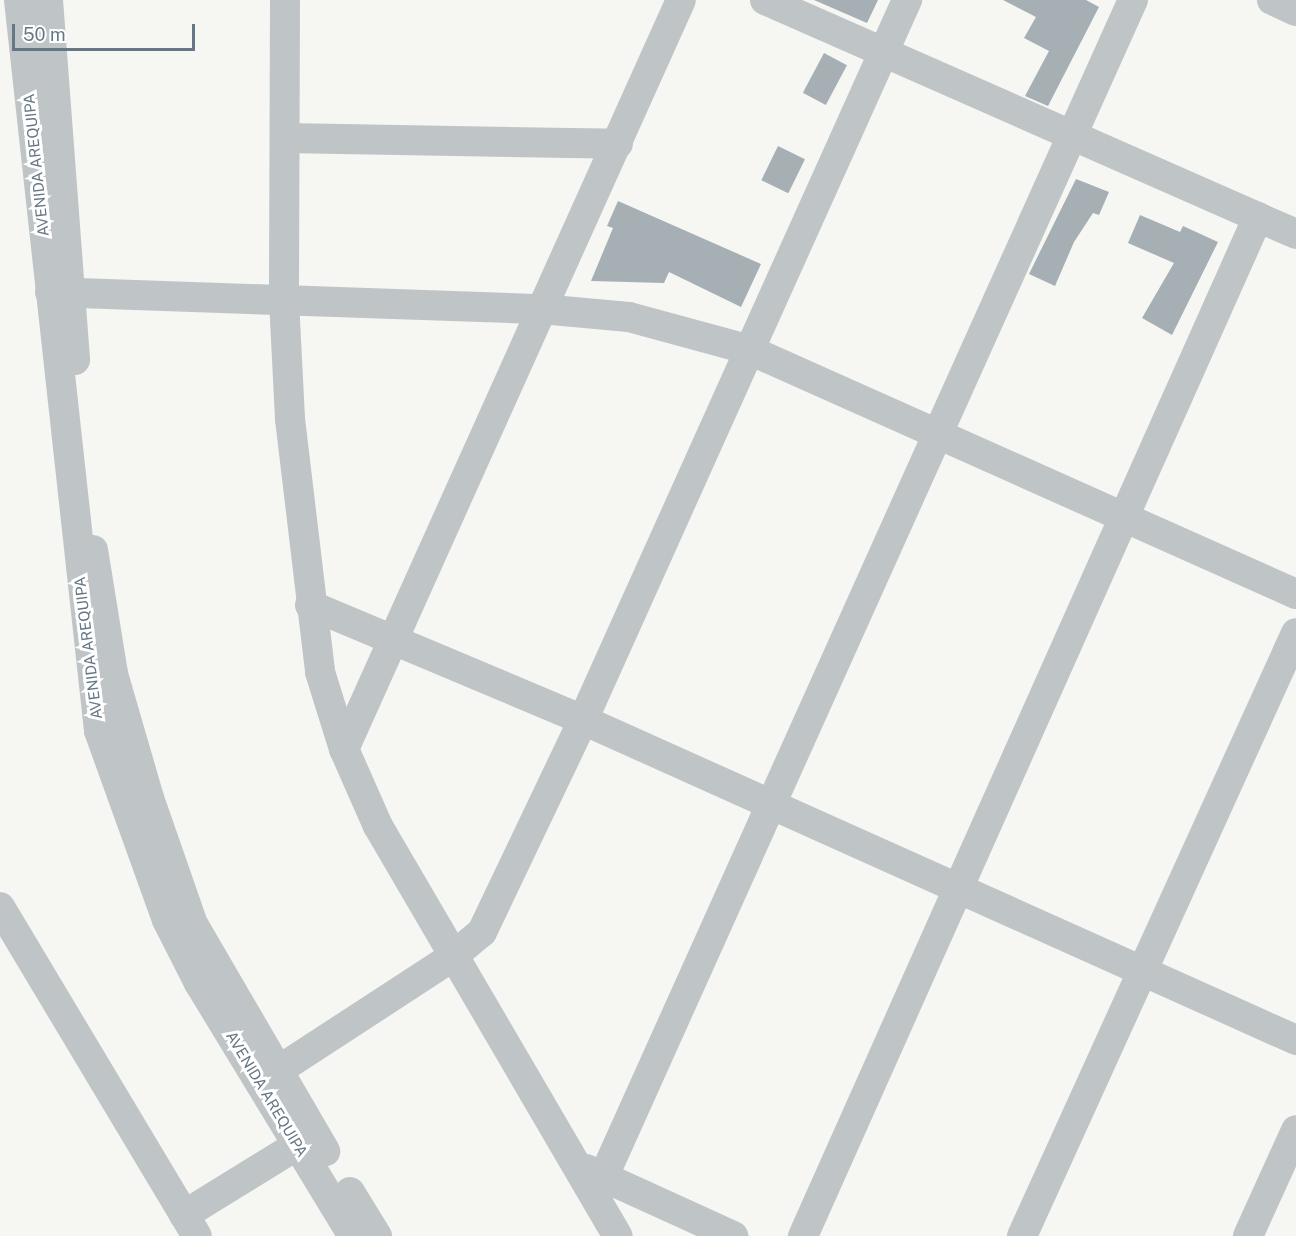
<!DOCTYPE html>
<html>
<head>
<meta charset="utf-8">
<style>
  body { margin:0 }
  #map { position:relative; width:1296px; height:1236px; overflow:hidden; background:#f6f6f3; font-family:"Public Sans",sans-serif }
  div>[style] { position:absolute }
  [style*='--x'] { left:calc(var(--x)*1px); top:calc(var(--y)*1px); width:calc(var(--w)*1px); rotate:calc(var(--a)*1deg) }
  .building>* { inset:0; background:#a6afb4; transform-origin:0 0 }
  .minor>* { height:30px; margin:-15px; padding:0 15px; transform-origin:15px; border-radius:15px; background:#bfc4c7 }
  span { translate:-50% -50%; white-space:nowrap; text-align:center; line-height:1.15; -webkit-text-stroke:6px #fff; paint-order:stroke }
  .street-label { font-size:15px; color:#657784 }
  .scale { position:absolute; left:12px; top:24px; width:183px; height:27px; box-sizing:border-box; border:3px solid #657784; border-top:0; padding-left:8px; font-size:18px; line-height:21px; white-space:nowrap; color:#657784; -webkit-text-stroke:4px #fff; paint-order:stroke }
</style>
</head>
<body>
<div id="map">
  <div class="building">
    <i style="clip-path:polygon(814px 0,878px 0,867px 23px)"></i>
    <i style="clip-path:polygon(1003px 0,1086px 0,1099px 7px,1048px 106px,1025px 96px,1049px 51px,1024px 38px,1036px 17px)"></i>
    <i style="left:824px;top:53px;width:26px;height:45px;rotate:28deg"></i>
    <i style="left:778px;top:146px;width:30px;height:38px;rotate:26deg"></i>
    <i style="clip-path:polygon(1076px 179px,1109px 192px,1099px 215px,1093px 213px,1074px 242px,1055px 286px,1029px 274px)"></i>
    <i style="clip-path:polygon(618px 201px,761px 264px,741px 307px,669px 272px,664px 283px,591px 281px,613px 228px,607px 226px)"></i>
    <i style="clip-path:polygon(1140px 215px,1180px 232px,1183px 226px,1218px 242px,1172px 335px,1142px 318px,1174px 263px,1128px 243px)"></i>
  </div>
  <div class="minor">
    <i style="--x:19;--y:0;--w:735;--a:83.75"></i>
    <i style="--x:99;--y:731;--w:201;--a:70.2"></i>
    <i style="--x:167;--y:920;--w:71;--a:63.1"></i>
    <i style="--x:199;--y:983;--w:296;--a:58.7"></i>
    <i style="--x:48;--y:0;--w:361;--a:85.7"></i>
    <i style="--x:285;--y:0;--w:300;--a:90.2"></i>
    <i style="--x:284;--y:300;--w:119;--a:87.1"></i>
    <i style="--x:290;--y:419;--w:255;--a:83.2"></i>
    <i style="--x:320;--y:672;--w:81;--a:72.7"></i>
    <i style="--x:344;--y:749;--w:84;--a:66.2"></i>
    <i style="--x:378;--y:826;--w:475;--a:59.7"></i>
    <i style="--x:765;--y:0;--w:580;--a:23.78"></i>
    <i style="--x:1272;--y:0;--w:26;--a:25"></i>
    <i style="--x:285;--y:138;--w:333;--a:1"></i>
    <i style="--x:50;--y:292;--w:491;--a:2"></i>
    <i style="--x:541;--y:309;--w:88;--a:5.2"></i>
    <i style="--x:629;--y:317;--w:122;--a:15.2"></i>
    <i style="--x:747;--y:349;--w:601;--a:24.05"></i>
    <i style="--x:93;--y:550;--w:126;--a:80.8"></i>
    <i style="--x:113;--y:674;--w:129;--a:73.8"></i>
    <i style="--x:149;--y:798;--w:133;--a:70.8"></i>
    <i style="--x:193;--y:924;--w:263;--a:59.8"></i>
    <i style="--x:310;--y:605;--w:296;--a:22.8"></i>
    <i style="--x:583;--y:720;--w:782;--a:24.17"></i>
    <i style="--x:344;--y:749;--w:821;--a:-65.78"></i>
    <i style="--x:0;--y:907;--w:383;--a:59.1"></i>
    <i style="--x:262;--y:1081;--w:227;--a:-33.1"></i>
    <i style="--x:452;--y:957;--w:39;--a:-40"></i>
    <i style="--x:482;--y:932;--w:235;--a:-64.5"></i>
    <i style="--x:583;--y:720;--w:790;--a:-65.77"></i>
    <i style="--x:586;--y:1169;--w:162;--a:24.5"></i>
    <i style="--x:603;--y:1178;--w:1292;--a:-65.78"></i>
    <i style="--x:350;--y:1192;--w:52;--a:58.5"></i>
    <i style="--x:184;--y:1215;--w:153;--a:-31.6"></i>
    <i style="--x:803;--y:1236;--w:1116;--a:-65.94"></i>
    <i style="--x:1022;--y:1236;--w:662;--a:-65.56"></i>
    <i style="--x:1248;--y:1236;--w:116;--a:-65.6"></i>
  </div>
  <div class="street-label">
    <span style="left:36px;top:165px;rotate:-96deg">AVENIDA AREQUIPA</span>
    <span style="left:88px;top:648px;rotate:-97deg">AVENIDA AREQUIPA</span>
    <span style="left:267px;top:1094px;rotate:59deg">AVENIDA AREQUIPA</span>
  </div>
  <div class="scale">50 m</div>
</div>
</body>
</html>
